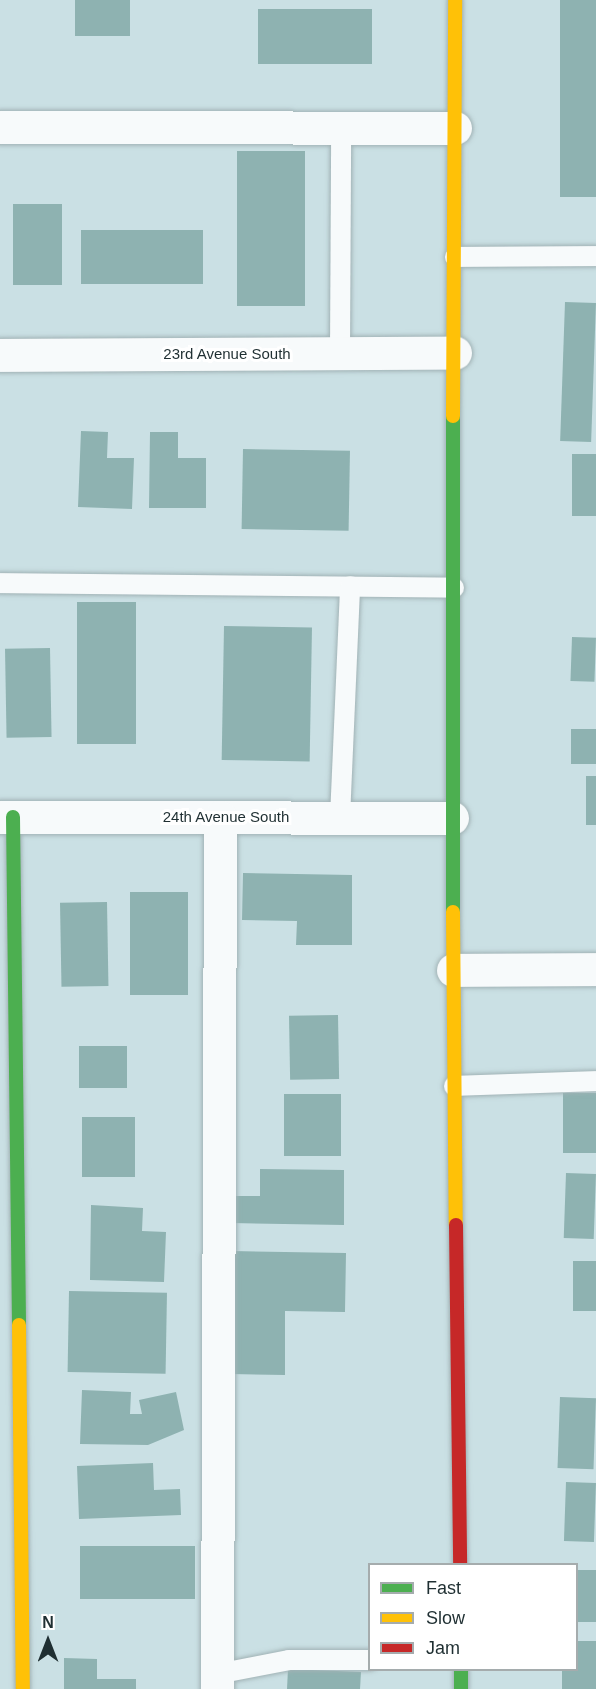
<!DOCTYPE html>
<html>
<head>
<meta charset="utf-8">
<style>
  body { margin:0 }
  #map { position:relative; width:596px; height:1689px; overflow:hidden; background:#cae0e4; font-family:Arial,sans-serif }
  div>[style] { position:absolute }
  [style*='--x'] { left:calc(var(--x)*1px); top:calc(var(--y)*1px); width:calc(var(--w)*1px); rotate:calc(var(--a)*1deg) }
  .building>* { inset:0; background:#8eb2b1; transform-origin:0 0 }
  .roads { filter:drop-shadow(0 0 2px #a1b2b5) drop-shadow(0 0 2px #a1b2b5) }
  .lane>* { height:20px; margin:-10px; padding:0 10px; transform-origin:10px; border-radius:10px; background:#f7fafb }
  .street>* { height:33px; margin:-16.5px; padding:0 16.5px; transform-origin:16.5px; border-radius:16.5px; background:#f7fafb }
  .fast>* { height:14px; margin:-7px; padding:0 7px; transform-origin:7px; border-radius:7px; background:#4caf50 }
  .slow>* { height:14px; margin:-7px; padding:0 7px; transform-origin:7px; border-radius:7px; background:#ffc107 }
  .jam>* { height:14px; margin:-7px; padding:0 7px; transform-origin:7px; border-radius:7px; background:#c62828 }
  span { translate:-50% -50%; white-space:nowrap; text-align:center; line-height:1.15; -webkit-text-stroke:6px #fff; paint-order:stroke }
  .street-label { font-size:15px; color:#1f2f32 }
  .legend { position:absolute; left:368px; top:1563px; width:210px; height:108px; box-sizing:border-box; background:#fff; border:2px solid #a5acad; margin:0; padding:8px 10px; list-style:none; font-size:18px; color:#1f2f32 }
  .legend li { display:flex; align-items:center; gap:12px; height:30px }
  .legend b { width:30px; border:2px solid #a5acad }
  .north { position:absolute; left:18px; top:1611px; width:60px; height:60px; -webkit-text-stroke:4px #fff; paint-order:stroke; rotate:0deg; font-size:16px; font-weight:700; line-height:24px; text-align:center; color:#1f2f32 }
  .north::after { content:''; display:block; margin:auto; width:21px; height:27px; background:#1f2f32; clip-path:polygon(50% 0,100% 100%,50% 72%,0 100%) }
</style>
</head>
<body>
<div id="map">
  <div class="building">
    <i style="left:75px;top:0;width:55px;height:36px"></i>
    <i style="left:560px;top:0;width:36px;height:197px"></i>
    <i style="left:258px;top:9px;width:114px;height:55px"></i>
    <i style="left:237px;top:151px;width:68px;height:155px"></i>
    <i style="left:13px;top:204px;width:49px;height:81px"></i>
    <i style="left:81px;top:230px;width:122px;height:54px"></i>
    <i style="left:565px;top:302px;width:31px;height:139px;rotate:2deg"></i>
    <i style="clip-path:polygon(81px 431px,108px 432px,107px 458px,134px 458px,132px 509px,78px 507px)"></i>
    <i style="clip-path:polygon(150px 432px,178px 432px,178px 458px,206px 458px,206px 508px,149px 508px)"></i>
    <i style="left:243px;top:449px;width:107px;height:80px;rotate:1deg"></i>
    <i style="left:572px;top:454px;width:24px;height:62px"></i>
    <i style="left:136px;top:602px;width:142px;height:59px;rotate:90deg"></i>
    <i style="left:224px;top:626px;width:88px;height:134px;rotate:1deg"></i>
    <i style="left:572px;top:637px;width:24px;height:44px;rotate:2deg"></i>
    <i style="left:50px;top:648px;width:89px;height:45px;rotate:89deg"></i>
    <i style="left:571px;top:729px;width:25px;height:35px"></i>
    <i style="left:586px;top:776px;width:10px;height:49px"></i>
    <i style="clip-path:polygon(243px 873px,352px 875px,352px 945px,296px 945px,297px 921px,242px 920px)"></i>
    <i style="left:130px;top:892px;width:58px;height:103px"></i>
    <i style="left:107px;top:902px;width:84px;height:47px;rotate:89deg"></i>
    <i style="left:338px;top:1015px;width:64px;height:49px;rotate:89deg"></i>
    <i style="left:79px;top:1046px;width:48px;height:42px"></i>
    <i style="left:563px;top:1093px;width:33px;height:60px"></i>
    <i style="left:341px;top:1094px;width:62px;height:57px;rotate:90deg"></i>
    <i style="left:135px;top:1117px;width:60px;height:53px;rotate:90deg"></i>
    <i style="clip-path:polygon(260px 1169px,344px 1170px,344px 1225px,231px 1223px,231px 1196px,260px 1196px)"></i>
    <i style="left:566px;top:1173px;width:30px;height:65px;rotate:2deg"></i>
    <i style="clip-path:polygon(91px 1205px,143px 1208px,142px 1231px,166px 1232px,164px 1282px,90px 1280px)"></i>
    <i style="clip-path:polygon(232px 1251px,346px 1253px,345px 1312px,285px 1311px,285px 1375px,231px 1374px)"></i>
    <i style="left:573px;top:1261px;width:23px;height:50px"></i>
    <i style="left:69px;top:1291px;width:98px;height:81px;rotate:1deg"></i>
    <i style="clip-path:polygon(82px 1390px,131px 1392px,130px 1414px,142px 1414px,139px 1400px,176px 1392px,184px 1430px,148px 1445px,80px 1444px)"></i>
    <i style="left:560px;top:1397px;width:36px;height:71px;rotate:2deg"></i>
    <i style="clip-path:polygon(153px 1463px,154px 1490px,180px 1489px,181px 1515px,79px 1519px,77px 1466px)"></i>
    <i style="left:566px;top:1482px;width:30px;height:59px;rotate:2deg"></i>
    <i style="left:80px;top:1546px;width:115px;height:53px"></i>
    <i style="left:576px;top:1570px;width:20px;height:52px"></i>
    <i style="clip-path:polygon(576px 1641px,596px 1641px,596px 1689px,562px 1689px,562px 1670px,576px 1670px)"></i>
    <i style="clip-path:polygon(64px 1658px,97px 1659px,97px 1679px,136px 1679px,136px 1689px,64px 1689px)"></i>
    <i style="clip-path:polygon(288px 1669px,361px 1672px,360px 1689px,287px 1689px)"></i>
  </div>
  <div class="roads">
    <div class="lane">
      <i style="--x:455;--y:257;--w:141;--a:-0.4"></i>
      <i style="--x:340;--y:354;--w:226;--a:-89.7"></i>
      <i style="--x:0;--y:583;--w:454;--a:0.6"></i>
      <i style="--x:340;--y:818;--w:232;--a:-87.5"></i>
      <i style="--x:454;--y:1086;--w:142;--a:-2"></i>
      <i style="--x:217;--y:1674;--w:73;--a:-11"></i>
      <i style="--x:289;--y:1660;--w:81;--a:0"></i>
    </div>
    <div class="street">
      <i style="--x:0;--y:127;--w:455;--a:0.1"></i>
      <i style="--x:0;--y:355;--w:455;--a:-0.3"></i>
      <i style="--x:0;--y:817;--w:452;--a:0.1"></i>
      <i style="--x:453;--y:970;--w:143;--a:-0.4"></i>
      <i style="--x:217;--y:1689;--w:872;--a:-89.8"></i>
    </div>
    <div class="fast">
      <i style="--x:13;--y:817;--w:508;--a:89.32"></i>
      <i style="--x:453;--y:912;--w:496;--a:-90"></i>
      <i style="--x:461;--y:1670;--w:19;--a:90"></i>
    </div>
    <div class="slow">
      <i style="--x:453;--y:416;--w:416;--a:-89.7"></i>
      <i style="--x:453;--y:912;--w:313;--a:89.5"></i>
      <i style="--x:19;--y:1325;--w:364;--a:89.4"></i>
    </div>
    <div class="jam">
      <i style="--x:456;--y:1225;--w:339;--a:89.3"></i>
    </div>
  </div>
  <div class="street-label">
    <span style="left:227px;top:354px">23rd Avenue South</span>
    <span style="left:226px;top:817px">24th Avenue South</span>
  </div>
  <ul class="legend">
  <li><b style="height:8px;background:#4caf50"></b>Fast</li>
  <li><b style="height:8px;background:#ffc107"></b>Slow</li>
  <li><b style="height:8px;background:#c62828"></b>Jam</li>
  </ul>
  <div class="north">N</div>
</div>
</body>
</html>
